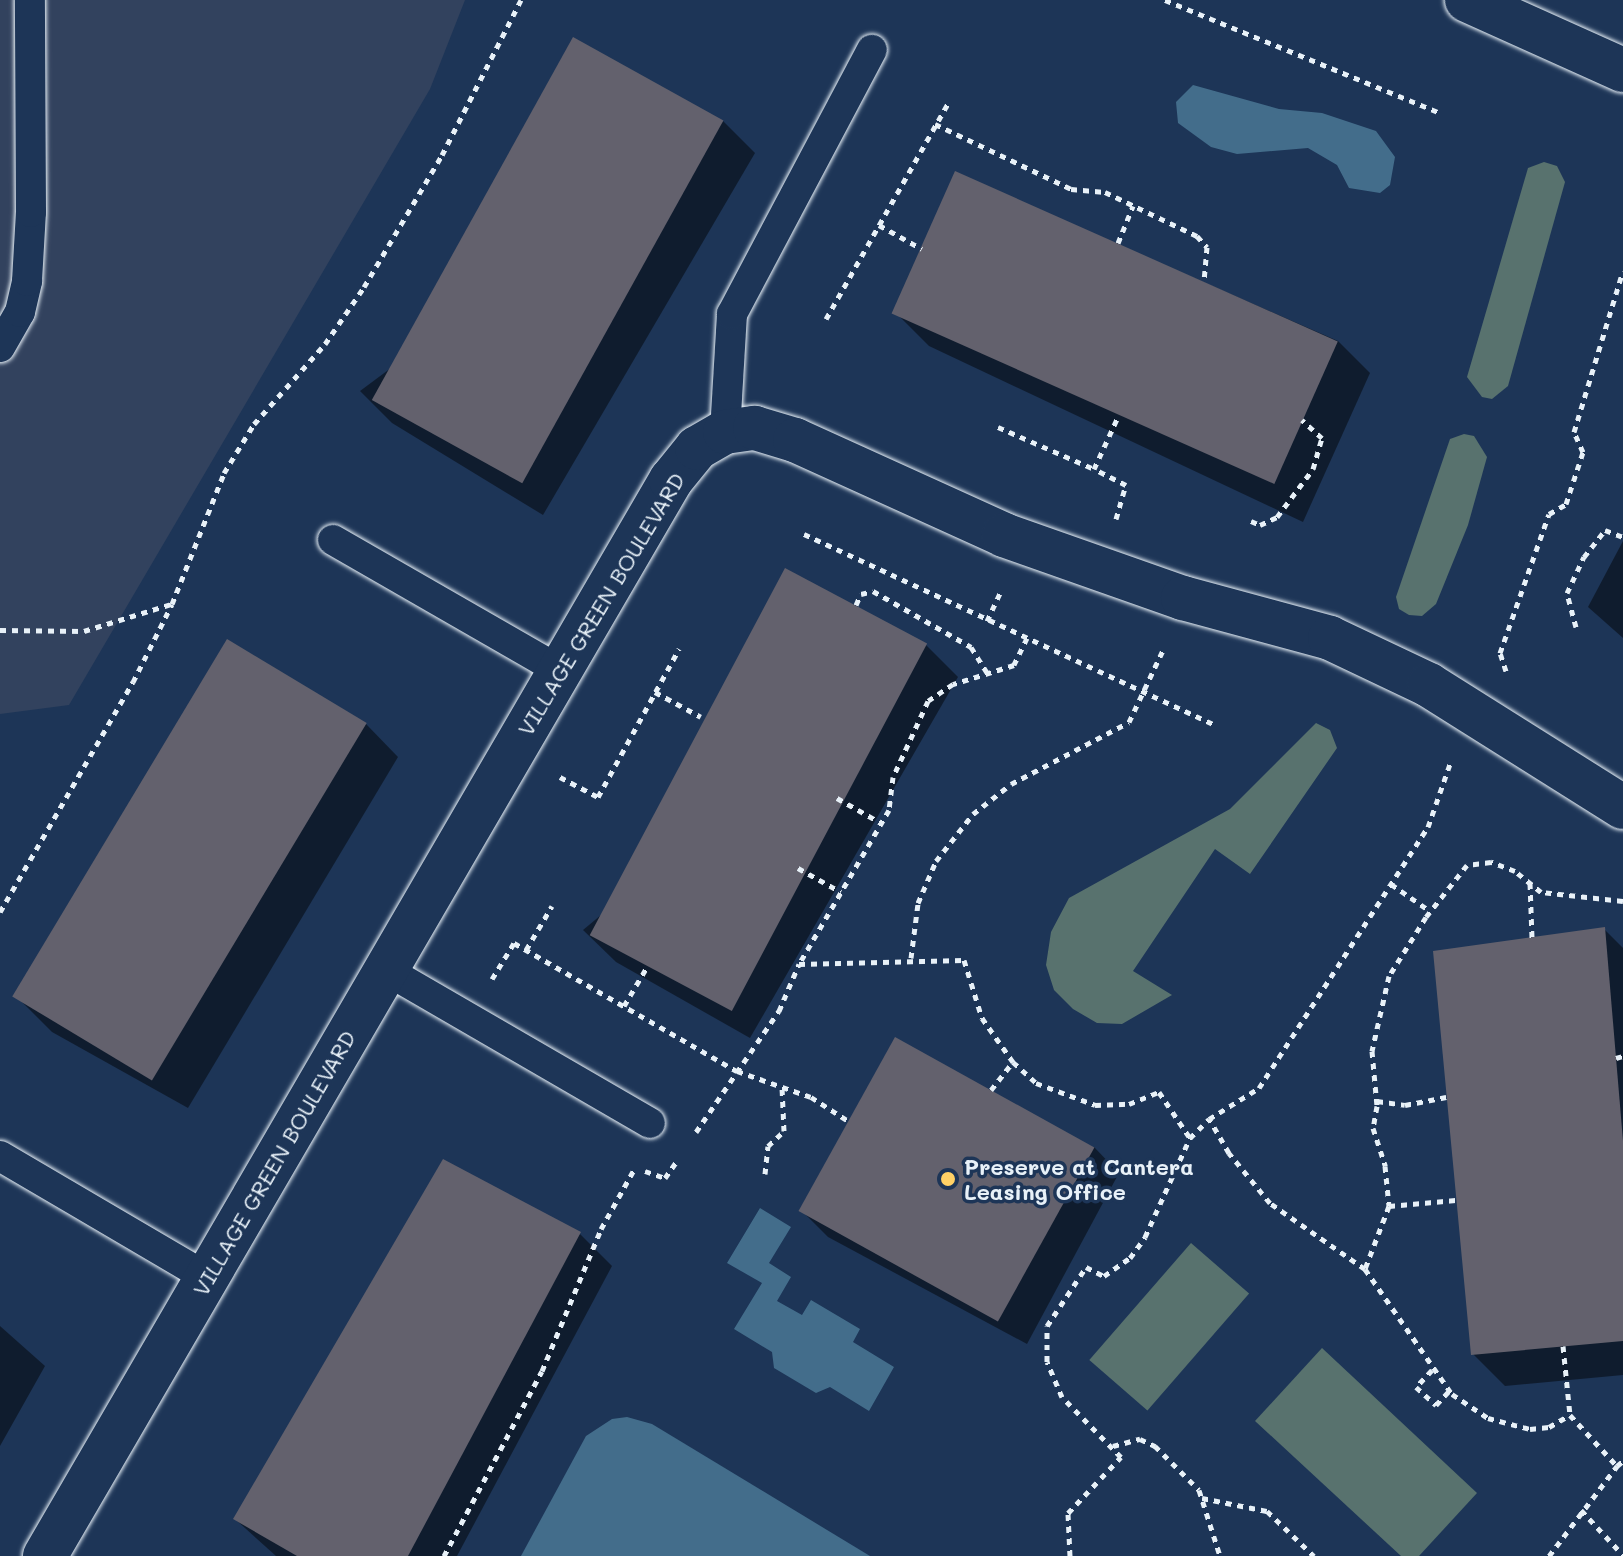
<!DOCTYPE html>
<html>
<head>
<meta charset="utf-8">
<style>
  body { margin:0 }
  #map { position:relative; width:1623px; height:1556px; overflow:hidden; background:#1d3557; font-family:Mali,sans-serif }
  div>[style] { position:absolute }
  [style*='--x'] { left:calc(var(--x)*1px); top:calc(var(--y)*1px); width:calc(var(--w)*1px); rotate:calc(var(--a)*1deg) }
  .built>* { inset:0; background:#32425e }
  .green>* { inset:0; background:#58726e; transform-origin:0 0 }
  .water>* { inset:0; background:#436d8b }
  .shadow>* { inset:0; background:#0007 }
  .building>* { inset:0; background:#63616d; transform-origin:0 0 }
  .path>* { height:5px; margin-top:-2.5px; transform-origin:0; background:repeating-linear-gradient(90deg,#e8f1f8 0 6px,transparent 0 12px) }
  .roads { filter:drop-shadow(0 0 2px #e8f1f8) drop-shadow(0 0 2px #e8f1f8) }
  .service>* { height:30px; margin:-15px; padding:0 15px; transform-origin:15px; border-radius:15px; background:#1d3557 }
  .minor>* { height:44px; margin:-22px; padding:0 22px; transform-origin:22px; border-radius:22px; background:#1d3557 }
  .secondary>* { height:44px; margin:-22px; padding:0 22px; transform-origin:22px; border-radius:22px; background:#1d3557 }
  .dots>* { width:22px; height:22px; translate:-50% -50%; box-sizing:border-box; border:4px solid #1d3557; border-radius:50% }
  span { translate:-50% -50%; white-space:nowrap; text-align:center; line-height:1.15; -webkit-text-stroke:7px #1d3557; paint-order:stroke }
  .street-label { font-size:22px; color:#e8f1f8 }
  .poi-label { font-size:22px; color:#e8f1f8; font-weight:700 }
  .left { translate:0 -50%; text-align:left }
</style>
</head>
<body>
<div id="map">
  <div class="built">
    <i style="clip-path:polygon(0 0,465px 0,430px 89px,69px 705px,0 714px)"></i>
  </div>
  <div class="green">
    <i style="clip-path:polygon(1544px 162px,1557px 166px,1565px 182px,1508px 386px,1492px 399px,1482px 397px,1467px 377px,1528px 168px)"></i>
    <i style="clip-path:polygon(1464px 434px,1474px 436px,1487px 457px,1468px 525px,1436px 604px,1422px 616px,1409px 615px,1399px 609px,1396px 597px,1450px 439px)"></i>
    <i style="clip-path:polygon(1316px 723px,1330px 730px,1337px 748px,1250px 874px,1215px 849px,1133px 971px,1172px 995px,1122px 1024px,1097px 1023px,1073px 1009px,1054px 990px,1046px 965px,1051px 932px,1069px 898px,1230px 809px)"></i>
    <i style="left:1191px;top:1243px;width:77px;height:155px;rotate:41deg"></i>
    <i style="clip-path:polygon(1322px 1348px,1477px 1493px,1419px 1556px,1401px 1556px,1255px 1421px)"></i>
  </div>
  <div class="water">
    <i style="clip-path:polygon(1193px 85px,1279px 109px,1322px 113px,1376px 131px,1395px 157px,1390px 185px,1380px 193px,1349px 188px,1337px 165px,1308px 148px,1237px 154px,1211px 147px,1178px 123px,1176px 102px)"></i>
    <i style="clip-path:polygon(760px 1208px,791px 1227px,769px 1263px,791px 1277px,777px 1301px,802px 1315px,811px 1300px,860px 1329px,853px 1342px,894px 1367px,869px 1411px,830px 1387px,816px 1393px,774px 1368px,772px 1352px,734px 1329px,762px 1283px,727px 1263px)"></i>
    <i style="clip-path:polygon(627px 1417px,652px 1424px,870px 1556px,521px 1556px,586px 1436px,612px 1419px)"></i>
  </div>
  <div class="shadow">
    <i style="clip-path:polygon(723px 121px,755px 153px,543px 515px,392px 423px,360px 391px)"></i>
    <i style="clip-path:polygon(956px 174px,1338px 341px,1370px 373px,1303px 522px,929px 346px,897px 314px)"></i>
    <i style="clip-path:polygon(1623px 541px,1623px 638px,1588px 607px)"></i>
    <i style="clip-path:polygon(926px 645px,958px 677px,750px 1038px,616px 962px,583px 930px)"></i>
    <i style="clip-path:polygon(366px 724px,398px 757px,188px 1108px,52px 1032px,20px 1000px)"></i>
    <i style="clip-path:polygon(1605px 930px,1623px 948px,1623px 1375px,1505px 1386px,1473px 1354px)"></i>
    <i style="clip-path:polygon(1094px 1147px,1119px 1173px,1027px 1344px,828px 1237px,803px 1212px)"></i>
    <i style="clip-path:polygon(580px 1234px,612px 1266px,457px 1556px,276px 1556px,235px 1519px)"></i>
    <i style="clip-path:polygon(0 1326px,45px 1366px,0 1446px)"></i>
  </div>
  <div class="building">
    <i style="left:573px;top:37px;width:172px;height:415px;rotate:29deg"></i>
    <i style="left:955px;top:171px;width:419px;height:156px;rotate:24deg"></i>
    <i style="left:785px;top:568px;width:161px;height:416px;rotate:28deg"></i>
    <i style="left:227px;top:639px;width:163px;height:417px;rotate:31deg"></i>
    <i style="clip-path:polygon(1605px 927px,1623px 1141px,1623px 1341px,1471px 1355px,1433px 951px)"></i>
    <i style="left:895px;top:1037px;width:228px;height:199px;rotate:29deg"></i>
    <i style="clip-path:polygon(443px 1159px,581px 1232px,408px 1556px,297px 1556px,233px 1519px)"></i>
  </div>
  <div class="path">
    <i style="--x:1165;--y:0;--w:297;--a:22.3"></i>
    <i style="--x:935;--y:124;--w:151;--a:25.5"></i>
    <i style="--x:1071;--y:189;--w:34;--a:5"></i>
    <i style="--x:1105;--y:192;--w:102;--a:25.6"></i>
    <i style="--x:1197;--y:236;--w:15;--a:48"></i>
    <i style="--x:1207;--y:247;--w:33;--a:95"></i>
    <i style="--x:879;--y:225;--w:49;--a:29.2"></i>
    <i style="--x:1118;--y:243;--w:40;--a:-68"></i>
    <i style="--x:826;--y:319;--w:248;--a:-60.5"></i>
    <i style="--x:998;--y:427;--w:105;--a:23.6"></i>
    <i style="--x:1116;--y:519;--w:35;--a:-74"></i>
    <i style="--x:1126;--y:485;--w:36;--a:-153"></i>
    <i style="--x:1094;--y:469;--w:55;--a:-65.3"></i>
    <i style="--x:1251;--y:521;--w:10;--a:24"></i>
    <i style="--x:1260;--y:525;--w:19;--a:-25"></i>
    <i style="--x:1277;--y:517;--w:60;--a:-53.1"></i>
    <i style="--x:1313;--y:469;--w:32;--a:-74"></i>
    <i style="--x:1322;--y:438;--w:27;--a:-138"></i>
    <i style="--x:804;--y:534;--w:454;--a:24.9"></i>
    <i style="--x:856;--y:605;--w:12;--a:-66"></i>
    <i style="--x:861;--y:594;--w:12;--a:-14"></i>
    <i style="--x:873;--y:591;--w:113;--a:29.7"></i>
    <i style="--x:971;--y:647;--w:31;--a:58"></i>
    <i style="--x:987;--y:621;--w:35;--a:-65"></i>
    <i style="--x:1576;--y:627;--w:35;--a:-105"></i>
    <i style="--x:1567;--y:593;--w:40;--a:-65"></i>
    <i style="--x:1584;--y:557;--w:34;--a:-52"></i>
    <i style="--x:1605;--y:530;--w:19;--a:21"></i>
    <i style="--x:0;--y:630;--w:84;--a:0.7"></i>
    <i style="--x:84;--y:631;--w:91;--a:-17.2"></i>
    <i style="--x:1027;--y:638;--w:30;--a:116"></i>
    <i style="--x:1014;--y:665;--w:64;--a:162.7"></i>
    <i style="--x:953;--y:684;--w:30;--a:146"></i>
    <i style="--x:928;--y:701;--w:84;--a:114.7"></i>
    <i style="--x:893;--y:777;--w:33;--a:97"></i>
    <i style="--x:889;--y:810;--w:178;--a:120.3"></i>
    <i style="--x:799;--y:964;--w:165;--a:-1.4"></i>
    <i style="--x:964;--y:960;--w:61;--a:72.8"></i>
    <i style="--x:982;--y:1018;--w:54;--a:54.8"></i>
    <i style="--x:1013;--y:1062;--w:31;--a:42"></i>
    <i style="--x:1036;--y:1083;--w:63;--a:20.4"></i>
    <i style="--x:1095;--y:1105;--w:34;--a:-2"></i>
    <i style="--x:1129;--y:1104;--w:32;--a:-22"></i>
    <i style="--x:1159;--y:1092;--w:55;--a:56"></i>
    <i style="--x:1190;--y:1138;--w:27;--a:-45"></i>
    <i style="--x:1506;--y:671;--w:19;--a:-108"></i>
    <i style="--x:1500;--y:653;--w:147;--a:-70.6"></i>
    <i style="--x:1549;--y:514;--w:20;--a:-30"></i>
    <i style="--x:1566;--y:504;--w:55;--a:-71.9"></i>
    <i style="--x:1583;--y:452;--w:22;--a:-114"></i>
    <i style="--x:1574;--y:432;--w:168;--a:-73.1"></i>
    <i style="--x:655;--y:692;--w:52;--a:28.5"></i>
    <i style="--x:560;--y:777;--w:43;--a:27.8"></i>
    <i style="--x:598;--y:797;--w:169;--a:-61.3"></i>
    <i style="--x:837;--y:798;--w:51;--a:29.6"></i>
    <i style="--x:798;--y:868;--w:49;--a:29.2"></i>
    <i style="--x:1530;--y:883;--w:55;--a:87.9"></i>
    <i style="--x:1391;--y:884;--w:47;--a:34.7"></i>
    <i style="--x:1623;--y:901;--w:82;--a:-173.7"></i>
    <i style="--x:1541;--y:892;--w:33;--a:-141"></i>
    <i style="--x:1515;--y:871;--w:26;--a:-159"></i>
    <i style="--x:1491;--y:862;--w:24;--a:173"></i>
    <i style="--x:1467;--y:865;--w:66;--a:128.3"></i>
    <i style="--x:1426;--y:917;--w:70;--a:122.1"></i>
    <i style="--x:1389;--y:976;--w:77;--a:102.8"></i>
    <i style="--x:1372;--y:1051;--w:55;--a:84.8"></i>
    <i style="--x:1377;--y:1106;--w:22;--a:100"></i>
    <i style="--x:1373;--y:1128;--w:40;--a:72"></i>
    <i style="--x:1385;--y:1166;--w:40;--a:84.3"></i>
    <i style="--x:1389;--y:1206;--w:67;--a:110.9"></i>
    <i style="--x:1365;--y:1269;--w:152;--a:55.2"></i>
    <i style="--x:1452;--y:1394;--w:43;--a:33.7"></i>
    <i style="--x:1488;--y:1418;--w:43;--a:14.7"></i>
    <i style="--x:1530;--y:1429;--w:19;--a:-6"></i>
    <i style="--x:1549;--y:1427;--w:24;--a:-30"></i>
    <i style="--x:1570;--y:1415;--w:69;--a:47.3"></i>
    <i style="--x:1617;--y:1466;--w:8;--a:-40"></i>
    <i style="--x:0;--y:912;--w:266;--a:-60"></i>
    <i style="--x:133;--y:682;--w:87;--a:-63.4"></i>
    <i style="--x:172;--y:604;--w:141;--a:-68.3"></i>
    <i style="--x:224;--y:473;--w:57;--a:-58.5"></i>
    <i style="--x:254;--y:424;--w:107;--a:-48.4"></i>
    <i style="--x:325;--y:344;--w:69;--a:-55.6"></i>
    <i style="--x:364;--y:287;--w:153;--a:-59.4"></i>
    <i style="--x:442;--y:155;--w:174;--a:-63"></i>
    <i style="--x:526;--y:950;--w:51;--a:-59.4"></i>
    <i style="--x:911;--y:958;--w:55;--a:-82.7"></i>
    <i style="--x:918;--y:903;--w:46;--a:-66.8"></i>
    <i style="--x:936;--y:861;--w:60;--a:-51.8"></i>
    <i style="--x:973;--y:814;--w:48;--a:-38.3"></i>
    <i style="--x:1011;--y:784;--w:133;--a:-27.7"></i>
    <i style="--x:1129;--y:722;--w:82;--a:-64.7"></i>
    <i style="--x:492;--y:979;--w:42;--a:-58.6"></i>
    <i style="--x:514;--y:943;--w:257;--a:29.9"></i>
    <i style="--x:737;--y:1071;--w:78;--a:19.4"></i>
    <i style="--x:811;--y:1097;--w:46;--a:32.7"></i>
    <i style="--x:624;--y:1006;--w:45;--a:-59.5"></i>
    <i style="--x:1616;--y:1058;--w:7;--a:-16"></i>
    <i style="--x:991;--y:1090;--w:36;--a:-52"></i>
    <i style="--x:1377;--y:1101;--w:28;--a:8"></i>
    <i style="--x:1405;--y:1105;--w:42;--a:-11"></i>
    <i style="--x:696;--y:1132;--w:147;--a:-55.6"></i>
    <i style="--x:779;--y:1011;--w:51;--a:-66.9"></i>
    <i style="--x:645;--y:1171;--w:21;--a:19"></i>
    <i style="--x:665;--y:1178;--w:21;--a:-55"></i>
    <i style="--x:765;--y:1174;--w:28;--a:-84"></i>
    <i style="--x:768;--y:1146;--w:22;--a:-43"></i>
    <i style="--x:784;--y:1131;--w:44;--a:-92.6"></i>
    <i style="--x:1389;--y:1206;--w:67;--a:-5.1"></i>
    <i style="--x:1365;--y:1269;--w:116;--a:-145.2"></i>
    <i style="--x:1270;--y:1203;--w:65;--a:-129.4"></i>
    <i style="--x:1229;--y:1153;--w:39;--a:-120"></i>
    <i style="--x:1209;--y:1119;--w:59;--a:-31.8"></i>
    <i style="--x:1259;--y:1088;--w:311;--a:-57.1"></i>
    <i style="--x:1428;--y:827;--w:67;--a:-70.8"></i>
    <i style="--x:1563;--y:1346;--w:69;--a:84.2"></i>
    <i style="--x:1432;--y:1370;--w:23;--a:133"></i>
    <i style="--x:1416;--y:1387;--w:27;--a:42"></i>
    <i style="--x:1436;--y:1405;--w:19;--a:-47"></i>
    <i style="--x:1113;--y:1446;--w:28;--a:-15"></i>
    <i style="--x:1140;--y:1439;--w:17;--a:25"></i>
    <i style="--x:1155;--y:1446;--w:62;--a:45"></i>
    <i style="--x:1199;--y:1490;--w:69;--a:72.3"></i>
    <i style="--x:1202;--y:1498;--w:66;--a:11.3"></i>
    <i style="--x:1267;--y:1511;--w:65;--a:43.8"></i>
    <i style="--x:1581;--y:1510;--w:62;--a:47"></i>
    <i style="--x:444;--y:1556;--w:209;--a:-62.1"></i>
    <i style="--x:542;--y:1371;--w:154;--a:-67.4"></i>
    <i style="--x:601;--y:1229;--w:70;--a:-60.9"></i>
    <i style="--x:1070;--y:1556;--w:43;--a:-92.7"></i>
    <i style="--x:1068;--y:1513;--w:77;--a:-46.6"></i>
    <i style="--x:1121;--y:1457;--w:84;--a:-134.5"></i>
    <i style="--x:1062;--y:1397;--w:38;--a:-113"></i>
    <i style="--x:1047;--y:1362;--w:36;--a:-90"></i>
    <i style="--x:1047;--y:1326;--w:71;--a:-56.5"></i>
    <i style="--x:1086;--y:1267;--w:20;--a:27"></i>
    <i style="--x:1104;--y:1276;--w:32;--a:-35"></i>
    <i style="--x:1130;--y:1258;--w:26;--a:-54"></i>
    <i style="--x:1145;--y:1237;--w:109;--a:-65.6"></i>
    <i style="--x:1549;--y:1556;--w:113;--a:-52.9"></i>
  </div>
  <div class="roads">
    <div class="service">
      <i style="--x:0;--y:347;--w:40;--a:-60.3"></i>
      <i style="--x:20;--y:312;--w:32;--a:-77"></i>
      <i style="--x:27;--y:281;--w:69;--a:-86.7"></i>
      <i style="--x:31;--y:212;--w:212;--a:-90.3"></i>
      <i style="--x:725;--y:432;--w:118;--a:-86.6"></i>
      <i style="--x:732;--y:314;--w:299;--a:-62.1"></i>
      <i style="--x:333;--y:540;--w:263;--a:29.9"></i>
      <i style="--x:386;--y:970;--w:305;--a:30.1"></i>
      <i style="--x:0;--y:1156;--w:241;--a:30.4"></i>
    </div>
    <div class="minor">
      <i style="--x:45;--y:1556;--w:1245;--a:-59.81"></i>
      <i style="--x:671;--y:480;--w:41;--a:-50.9"></i>
      <i style="--x:697;--y:448;--w:32;--a:-30"></i>
      <i style="--x:725;--y:432;--w:30;--a:-8"></i>
      <i style="--x:755;--y:428;--w:42;--a:16.7"></i>
      <i style="--x:795;--y:440;--w:230;--a:24.4"></i>
      <i style="--x:1004;--y:535;--w:190;--a:19.4"></i>
      <i style="--x:1183;--y:598;--w:152;--a:15.2"></i>
      <i style="--x:1330;--y:638;--w:110;--a:25.4"></i>
      <i style="--x:1429;--y:685;--w:229;--a:32.2"></i>
    </div>
    <div class="secondary">
      <i style="--x:1467;--y:0;--w:171;--a:24.2"></i>
    </div>
  </div>
  <div class="dots">
    <i style="left:948px;top:1179px;background:#ffd166"></i>
  </div>
  <div class="street-label">
    <span style="left:601px;top:604px;rotate:-59deg">VILLAGE GREEN BOULEVARD</span>
    <span style="left:274px;top:1163px;rotate:-60deg">VILLAGE GREEN BOULEVARD</span>
  </div>
  <div class="poi-label">
    <span class="left" style="left:964px;top:1179px">Preserve at Cantera<br>Leasing Office</span>
  </div>
</div>
</body>
</html>
